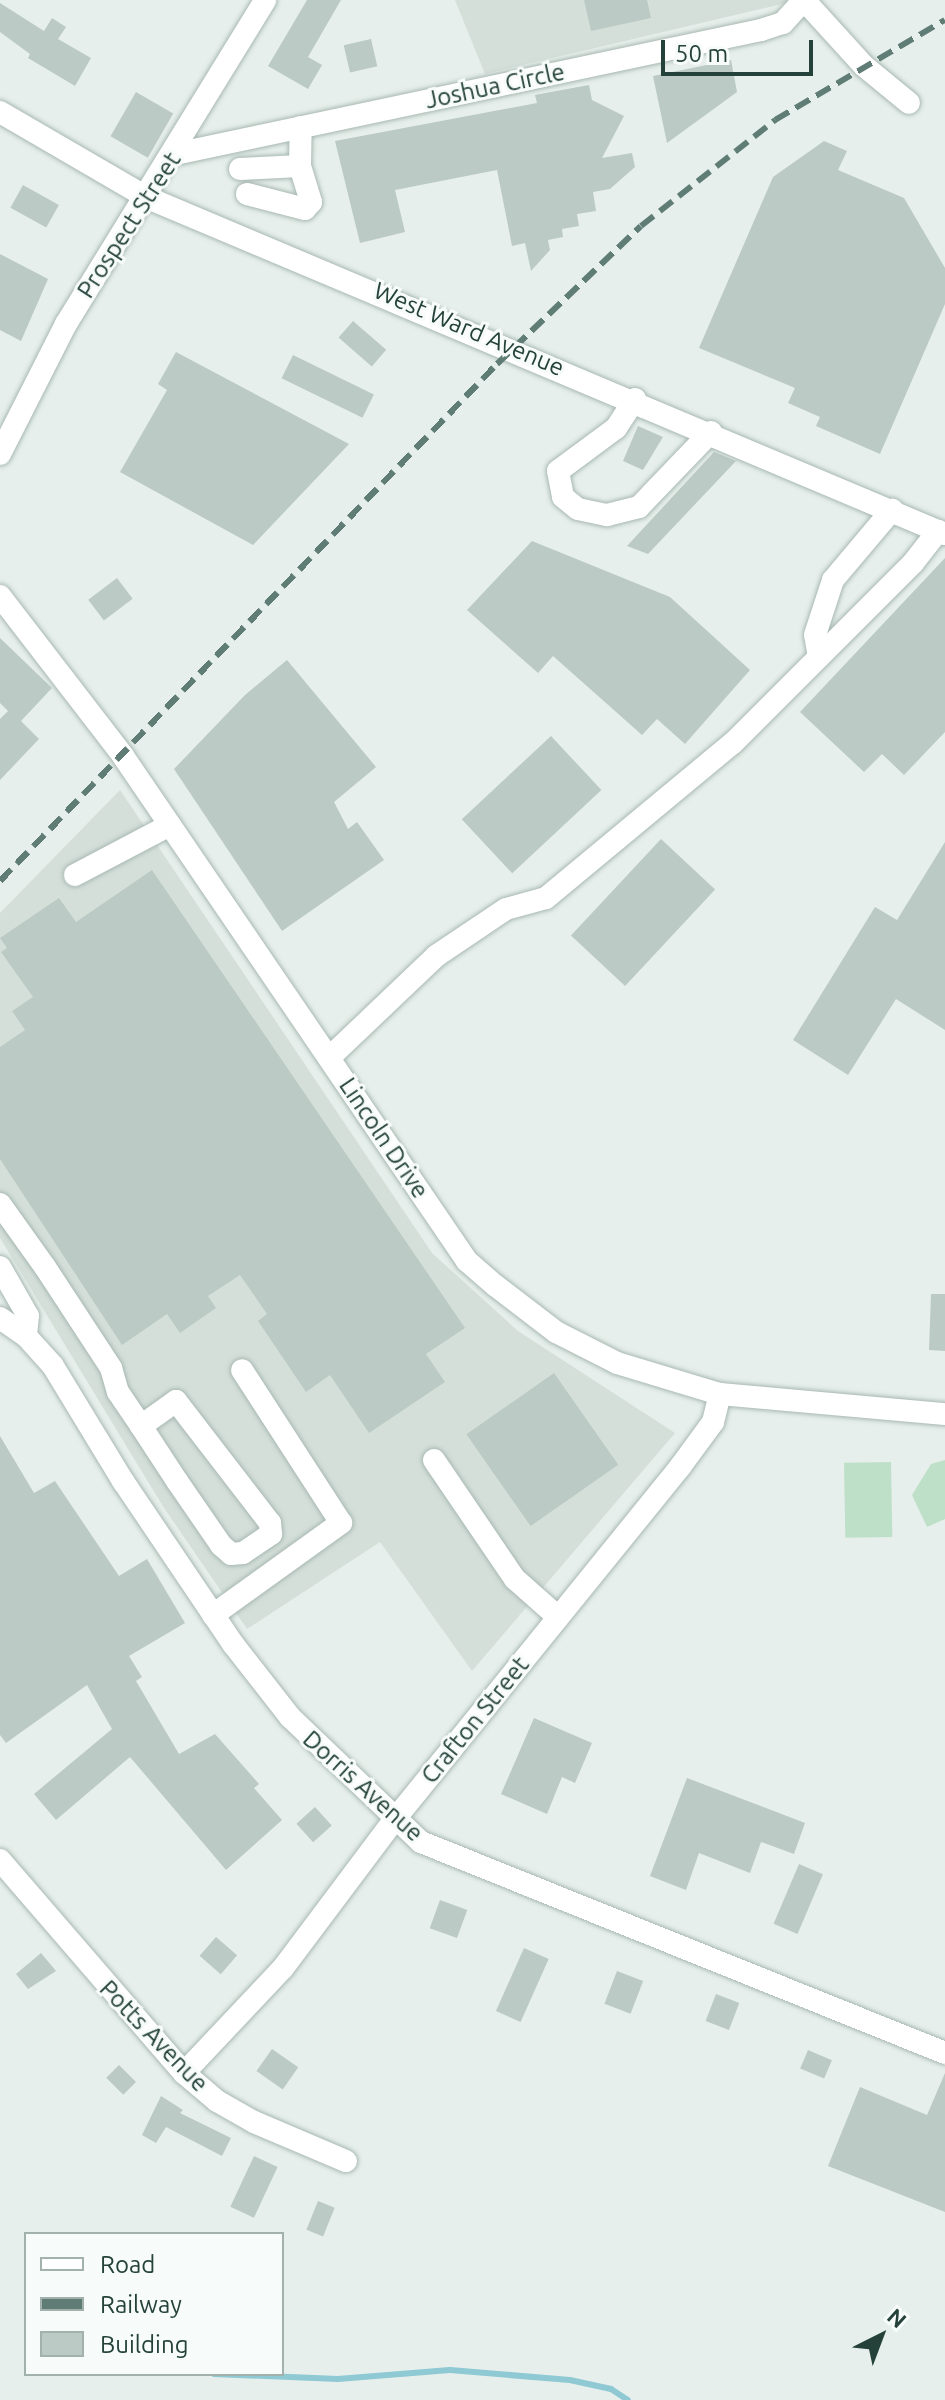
<!DOCTYPE html>
<html>
<head>
<meta charset="utf-8">
<style>
  body { margin:0 }
  #map { position:relative; width:945px; height:2400px; overflow:hidden; background:#e6efeb; font-family:Ubuntu,sans-serif }
  div>[style] { position:absolute }
  [style*='--x'] { left:calc(var(--x)*1px); top:calc(var(--y)*1px); width:calc(var(--w)*1px); rotate:calc(var(--a)*1deg) }
  .built>* { inset:0; background:#d4dfda }
  .green>* { inset:0; background:#bfe0c8; transform-origin:0 0 }
  .stream>* { height:6px; margin:-3px; padding:0 3px; transform-origin:3px; border-radius:3px; background:#8ec9d4 }
  .building>* { inset:0; background:#bbcac4; transform-origin:0 0 }
  .roads { filter:drop-shadow(0 0 2px #a8b8b2) drop-shadow(0 0 2px #a8b8b2) }
  .minor>* { height:22px; margin:-11px; padding:0 11px; transform-origin:11px; border-radius:11px; background:#fff }
  .rail>* { height:6px; margin-top:-3px; transform-origin:0; background:repeating-linear-gradient(90deg,#5f7d75 0 16px,transparent 0 24px) }
  span { translate:-50% -50%; white-space:nowrap; text-align:center; line-height:1.15; -webkit-text-stroke:6px #f7fbf9; paint-order:stroke }
  .street-label { font-size:24px; color:#24423a }
  .legend { position:absolute; left:24px; top:2232px; width:260px; height:144px; box-sizing:border-box; background:#f7fbf9; border:2px solid #a3b1ad; margin:0; padding:10px 14px; list-style:none; font-size:24px; color:#24423a }
  .legend li { display:flex; align-items:center; gap:16px; height:40px }
  .legend b { width:40px; border:2px solid #a3b1ad }
  .north { position:absolute; left:841px; top:2296px; width:80px; height:80px; -webkit-text-stroke:6px #f7fbf9; paint-order:stroke; rotate:42deg; font-size:22px; font-weight:700; line-height:32px; text-align:center; color:#24423a }
  .north::after { content:''; display:block; margin:auto; width:28px; height:36px; background:#24423a; clip-path:polygon(50% 0,100% 100%,50% 72%,0 100%) }
  .scale { position:absolute; left:661px; top:40px; width:152px; height:36px; box-sizing:border-box; border:4px solid #24423a; border-top:0; padding-left:10px; font-size:24px; line-height:28px; white-space:nowrap; color:#24423a; -webkit-text-stroke:6px #f7fbf9; paint-order:stroke }
</style>
</head>
<body>
<div id="map">
  <div class="built">
    <i style="clip-path:polygon(455px 0,799px 0,485px 74px)"></i>
    <i style="clip-path:polygon(120px 790px,432px 1253px,518px 1331px,675px 1433px,472px 1671px,380px 1542px,247px 1629px,164px 1508px,0 1238px,0 913px)"></i>
  </div>
  <div class="green">
    <i style="clip-path:polygon(945px 1460px,945px 1519px,927px 1527px,912px 1495px,931px 1464px)"></i>
    <i style="left:891px;top:1462px;width:75px;height:47px;rotate:89deg"></i>
  </div>
  <div class="stream">
    <i style="--x:214;--y:2374;--w:124;--a:2.3"></i>
    <i style="--x:338;--y:2379;--w:112;--a:-4.6"></i>
    <i style="--x:450;--y:2370;--w:120;--a:4.8"></i>
    <i style="--x:570;--y:2380;--w:42;--a:12.4"></i>
    <i style="--x:611;--y:2389;--w:20;--a:33"></i>
  </div>
  <div class="building">
    <i style="clip-path:polygon(307px 0,341px 0,308px 57px,322px 65px,308px 89px,268px 66px)"></i>
    <i style="clip-path:polygon(584px 0,647px 0,651px 18px,591px 31px)"></i>
    <i style="clip-path:polygon(0 3px,44px 31px,52px 18px,66px 27px,58px 39px,91px 58px,75px 86px,28px 58px,30px 54px,0 32px)"></i>
    <i style="left:371px;top:39px;width:28px;height:28px;rotate:77deg"></i>
    <i style="clip-path:polygon(731px 60px,737px 92px,667px 143px,653px 76px)"></i>
    <i style="clip-path:polygon(589px 85px,592px 100px,624px 116px,602px 158px,632px 153px,635px 167px,610px 189px,593px 192px,596px 211px,577px 214px,579px 226px,562px 229px,563px 237px,548px 240px,550px 250px,531px 271px,525px 243px,512px 246px,497px 170px,395px 190px,405px 232px,360px 243px,335px 141px,537px 103px,535px 95px)"></i>
    <i style="left:136px;top:92px;width:43px;height:51px;rotate:30deg"></i>
    <i style="clip-path:polygon(824px 141px,847px 151px,838px 170px,904px 198px,945px 268px,945px 304px,880px 454px,816px 426px,820px 417px,788px 403px,795px 388px,699px 348px,773px 177px)"></i>
    <i style="left:23px;top:185px;width:41px;height:26px;rotate:29deg"></i>
    <i style="clip-path:polygon(0 254px,48px 279px,21px 341px,0 330px)"></i>
    <i style="left:353px;top:321px;width:44px;height:22px;rotate:41deg"></i>
    <i style="clip-path:polygon(176px 352px,349px 444px,253px 545px,120px 472px,167px 390px,158px 384px)"></i>
    <i style="left:293px;top:355px;width:90px;height:26px;rotate:26deg"></i>
    <i style="clip-path:polygon(638px 426px,663px 437px,643px 470px,623px 461px)"></i>
    <i style="clip-path:polygon(714px 452px,736px 461px,648px 554px,627px 546px)"></i>
    <i style="clip-path:polygon(532px 541px,670px 597px,750px 670px,685px 744px,657px 719px,642px 735px,553px 656px,538px 673px,467px 610px)"></i>
    <i style="clip-path:polygon(945px 558px,945px 732px,904px 775px,882px 754px,864px 772px,800px 712px)"></i>
    <i style="left:117px;top:578px;width:26px;height:36px;rotate:53deg"></i>
    <i style="clip-path:polygon(0 638px,52px 688px,21px 721px,39px 739px,0 780px,0 719px,8px 711px,0 703px)"></i>
    <i style="clip-path:polygon(287px 660px,376px 767px,334px 802px,348px 829px,357px 822px,384px 860px,282px 931px,174px 769px,245px 695px)"></i>
    <i style="left:551px;top:736px;width:74px;height:122px;rotate:47deg"></i>
    <i style="left:661px;top:839px;width:74px;height:132px;rotate:43deg"></i>
    <i style="clip-path:polygon(945px 842px,945px 1030px,896px 999px,848px 1075px,793px 1040px,875px 907px,897px 920px)"></i>
    <i style="clip-path:polygon(152px 870px,465px 1328px,426px 1354px,445px 1382px,369px 1433px,330px 1375px,306px 1392px,258px 1321px,267px 1314px,240px 1275px,208px 1296px,216px 1308px,180px 1333px,167px 1314px,122px 1345px,0 1159px,0 1047px,25px 1030px,12px 1011px,33px 997px,1px 952px,7px 948px,0 938px,59px 898px,76px 922px)"></i>
    <i style="clip-path:polygon(931px 1294px,945px 1294px,945px 1351px,929px 1350px)"></i>
    <i style="left:554px;top:1373px;width:112px;height:107px;rotate:55deg"></i>
    <i style="clip-path:polygon(0 1436px,34px 1493px,55px 1481px,119px 1576px,147px 1559px,185px 1623px,129px 1656px,142px 1677px,136px 1681px,179px 1754px,215px 1734px,259px 1784px,254px 1788px,282px 1820px,226px 1870px,130px 1757px,56px 1820px,34px 1794px,112px 1729px,87px 1685px,6px 1743px,0 1735px)"></i>
    <i style="clip-path:polygon(534px 1718px,592px 1743px,575px 1783px,562px 1777px,547px 1814px,501px 1794px)"></i>
    <i style="clip-path:polygon(687px 1778px,805px 1823px,794px 1854px,761px 1842px,750px 1873px,699px 1853px,686px 1890px,650px 1876px)"></i>
    <i style="left:315px;top:1807px;width:25px;height:25px;rotate:48deg"></i>
    <i style="left:799px;top:1864px;width:26px;height:65px;rotate:23deg"></i>
    <i style="left:440px;top:1900px;width:29px;height:30px;rotate:20deg"></i>
    <i style="left:216px;top:1937px;width:28px;height:25px;rotate:41deg"></i>
    <i style="left:524px;top:1948px;width:27px;height:69px;rotate:24deg"></i>
    <i style="clip-path:polygon(41px 1953px,56px 1971px,28px 1989px,16px 1974px)"></i>
    <i style="left:617px;top:1971px;width:28px;height:35px;rotate:21deg"></i>
    <i style="left:716px;top:1994px;width:25px;height:29px;rotate:21deg"></i>
    <i style="left:272px;top:2049px;width:32px;height:27px;rotate:35deg"></i>
    <i style="left:808px;top:2050px;width:26px;height:20px;rotate:23deg"></i>
    <i style="left:119px;top:2065px;width:24px;height:18px;rotate:45deg"></i>
    <i style="clip-path:polygon(945px 2073px,945px 2212px,828px 2166px,860px 2087px,927px 2115px)"></i>
    <i style="clip-path:polygon(161px 2096px,183px 2110px,180px 2113px,231px 2138px,222px 2156px,166px 2127px,156px 2143px,142px 2135px)"></i>
    <i style="left:254px;top:2156px;width:26px;height:56px;rotate:25deg"></i>
    <i style="left:318px;top:2201px;width:18px;height:31px;rotate:22deg"></i>
  </div>
  <div class="roads">
    <div class="minor">
      <i style="--x:804;--y:0;--w:89;--a:47.7"></i>
      <i style="--x:864;--y:66;--w:58;--a:39.4"></i>
      <i style="--x:0;--y:112;--w:171;--a:30.2"></i>
      <i style="--x:148;--y:198;--w:865;--a:22.86"></i>
      <i style="--x:175;--y:154;--w:599;--a:-11.95"></i>
      <i style="--x:761;--y:30;--w:23;--a:-18"></i>
      <i style="--x:783;--y:23;--w:31;--a:-48"></i>
      <i style="--x:300;--y:166;--w:39;--a:-89"></i>
      <i style="--x:240;--y:169;--w:60;--a:-2.9"></i>
      <i style="--x:300;--y:166;--w:38;--a:73"></i>
      <i style="--x:311;--y:202;--w:9;--a:131"></i>
      <i style="--x:305;--y:209;--w:60;--a:-165.5"></i>
      <i style="--x:635;--y:399;--w:35;--a:123"></i>
      <i style="--x:616;--y:428;--w:72;--a:143.4"></i>
      <i style="--x:558;--y:471;--w:26;--a:79"></i>
      <i style="--x:563;--y:497;--w:19;--a:39"></i>
      <i style="--x:578;--y:509;--w:30;--a:12"></i>
      <i style="--x:607;--y:515;--w:33;--a:-14"></i>
      <i style="--x:639;--y:507;--w:104;--a:-46.2"></i>
      <i style="--x:0;--y:454;--w:146;--a:-63.1"></i>
      <i style="--x:66;--y:324;--w:380;--a:-58.4"></i>
      <i style="--x:0;--y:596;--w:202;--a:52.4"></i>
      <i style="--x:123;--y:756;--w:611;--a:55.74"></i>
      <i style="--x:467;--y:1261;--w:38;--a:41"></i>
      <i style="--x:496;--y:1286;--w:76;--a:37.5"></i>
      <i style="--x:556;--y:1332;--w:68;--a:26.9"></i>
      <i style="--x:617;--y:1363;--w:108;--a:16.8"></i>
      <i style="--x:720;--y:1394;--w:226;--a:5.1"></i>
      <i style="--x:819;--y:657;--w:22;--a:-100"></i>
      <i style="--x:815;--y:635;--w:58;--a:-71.9"></i>
      <i style="--x:833;--y:580;--w:92;--a:-49.9"></i>
      <i style="--x:75;--y:875;--w:107;--a:-27.8"></i>
      <i style="--x:329;--y:1058;--w:148;--a:-43.6"></i>
      <i style="--x:436;--y:956;--w:84;--a:-33.9"></i>
      <i style="--x:506;--y:909;--w:41;--a:-15.4"></i>
      <i style="--x:546;--y:898;--w:243;--a:-39.7"></i>
      <i style="--x:733;--y:743;--w:255;--a:-45"></i>
      <i style="--x:913;--y:563;--w:41;--a:-52"></i>
      <i style="--x:0;--y:1204;--w:77;--a:54.5"></i>
      <i style="--x:45;--y:1267;--w:121;--a:56.8"></i>
      <i style="--x:111;--y:1368;--w:25;--a:74"></i>
      <i style="--x:118;--y:1392;--w:41;--a:55.9"></i>
      <i style="--x:141;--y:1426;--w:66;--a:56.8"></i>
      <i style="--x:177;--y:1481;--w:78;--a:55.5"></i>
      <i style="--x:221;--y:1545;--w:13;--a:42"></i>
      <i style="--x:231;--y:1554;--w:12;--a:-5"></i>
      <i style="--x:243;--y:1553;--w:34;--a:-34"></i>
      <i style="--x:271;--y:1534;--w:11;--a:-95"></i>
      <i style="--x:270;--y:1523;--w:154;--a:-127.6"></i>
      <i style="--x:176;--y:1401;--w:43;--a:144.5"></i>
      <i style="--x:0;--y:1267;--w:56;--a:60.3"></i>
      <i style="--x:28;--y:1316;--w:20;--a:96"></i>
      <i style="--x:0;--y:1318;--w:32;--a:35"></i>
      <i style="--x:26;--y:1336;--w:40;--a:48"></i>
      <i style="--x:53;--y:1366;--w:135;--a:58.7"></i>
      <i style="--x:123;--y:1481;--w:197;--a:56"></i>
      <i style="--x:233;--y:1644;--w:93;--a:52"></i>
      <i style="--x:290;--y:1717;--w:181;--a:43.7"></i>
      <i style="--x:421;--y:1842;--w:565;--a:21.93"></i>
      <i style="--x:434;--y:1460;--w:144;--a:55.8"></i>
      <i style="--x:515;--y:1579;--w:57;--a:41.5"></i>
      <i style="--x:213;--y:1615;--w:158;--a:-35.7"></i>
      <i style="--x:341;--y:1523;--w:182;--a:-122.9"></i>
      <i style="--x:0;--y:1860;--w:281;--a:49.2"></i>
      <i style="--x:184;--y:2073;--w:43;--a:40.3"></i>
      <i style="--x:217;--y:2101;--w:43;--a:29.6"></i>
      <i style="--x:254;--y:2122;--w:100;--a:23"></i>
      <i style="--x:184;--y:2073;--w:144;--a:-46.7"></i>
      <i style="--x:283;--y:1968;--w:186;--a:-53.1"></i>
      <i style="--x:395;--y:1819;--w:453;--a:-51"></i>
      <i style="--x:680;--y:1467;--w:56;--a:-53.7"></i>
      <i style="--x:713;--y:1422;--w:29;--a:-76"></i>
    </div>
  </div>
  <div class="rail">
    <i style="--x:0;--y:881;--w:717;--a:-46.13"></i>
    <i style="--x:497;--y:364;--w:199;--a:-43.8"></i>
    <i style="--x:641;--y:226;--w:171;--a:-38.3"></i>
    <i style="--x:775;--y:120;--w:197;--a:-30.5"></i>
  </div>
  <div class="street-label">
    <span style="left:495px;top:86px;rotate:-12deg">Joshua Circle</span>
    <span style="left:129px;top:225px;rotate:-57deg">Prospect Street</span>
    <span style="left:469px;top:329px;rotate:23deg">West Ward Avenue</span>
    <span style="left:384px;top:1138px;rotate:56deg">Lincoln Drive</span>
    <span style="left:475px;top:1720px;rotate:-51deg">Crafton Street</span>
    <span style="left:363px;top:1786px;rotate:42deg">Dorris Avenue</span>
    <span style="left:154px;top:2036px;rotate:46deg">Potts Avenue</span>
  </div>
  <ul class="legend">
  <li><b style="height:10px;background:#fff"></b>Road</li>
  <li><b style="height:10px;background:#5f7d75"></b>Railway</li>
  <li><b style="height:22px;background:#bbcac4"></b>Building</li>
  </ul>
  <div class="north">N</div>
  <div class="scale">50 m</div>
</div>
</body>
</html>
